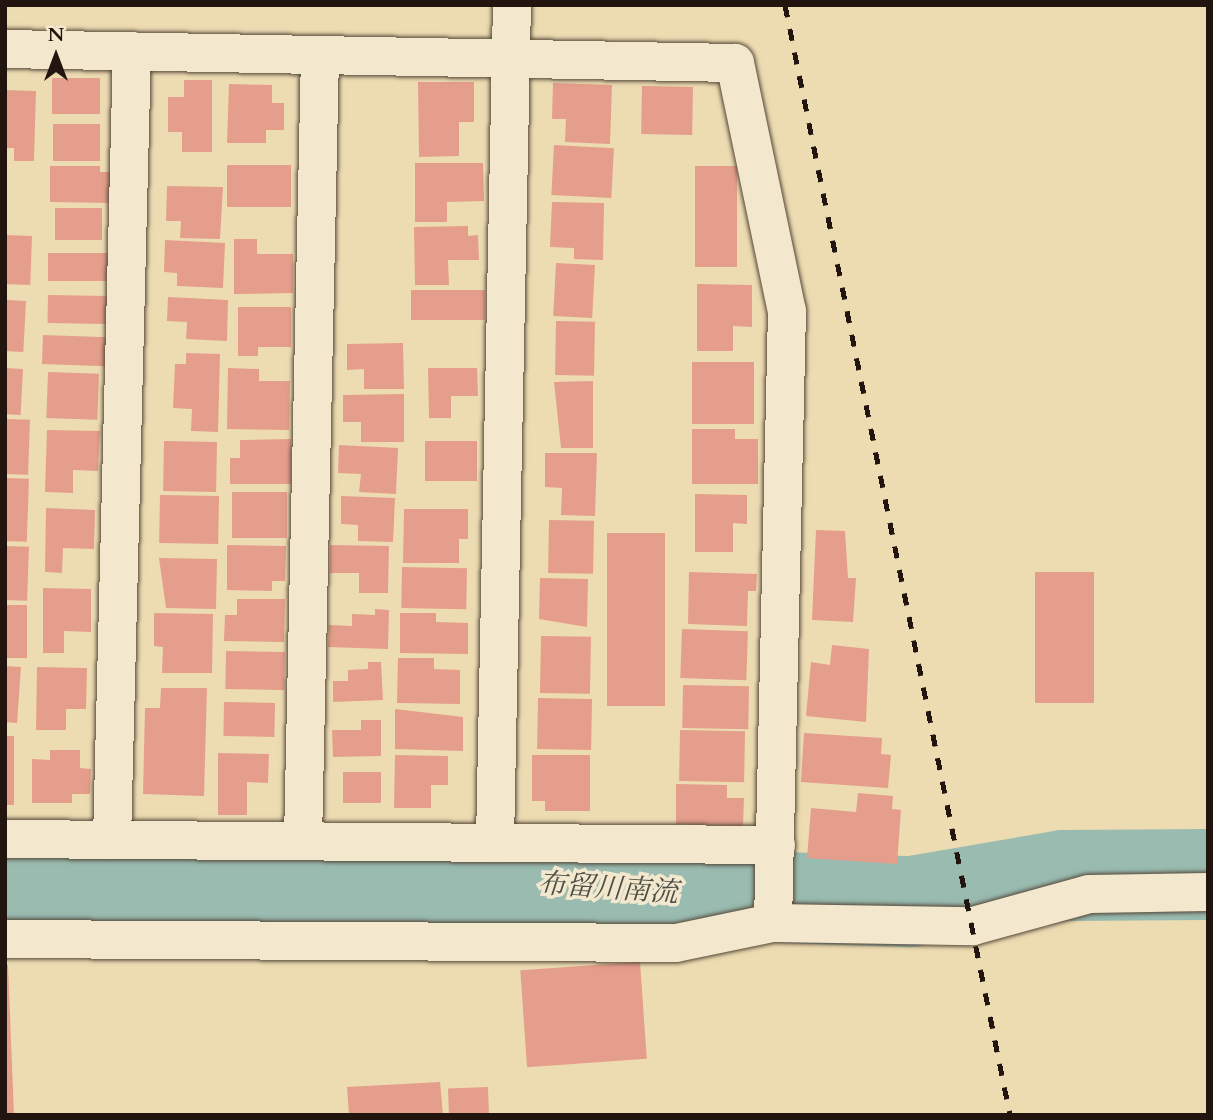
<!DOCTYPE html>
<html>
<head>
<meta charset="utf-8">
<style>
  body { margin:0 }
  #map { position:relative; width:1213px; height:1120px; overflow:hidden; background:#eddcb2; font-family:Cardo,"Noto Serif JP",serif }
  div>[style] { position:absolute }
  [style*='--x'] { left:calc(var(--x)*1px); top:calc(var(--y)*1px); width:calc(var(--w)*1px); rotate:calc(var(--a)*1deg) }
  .river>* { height:91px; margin:-45.5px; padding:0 45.5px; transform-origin:45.5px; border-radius:45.5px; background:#99bbb0 }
  .building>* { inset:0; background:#e49e8b; transform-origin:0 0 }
  .roads { filter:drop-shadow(0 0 2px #554738) drop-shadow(0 0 2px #554738) }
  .minor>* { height:38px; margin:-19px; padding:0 19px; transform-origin:19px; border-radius:19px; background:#f3e8cd }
  .rail>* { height:5px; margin-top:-2.5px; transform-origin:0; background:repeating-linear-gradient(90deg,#221510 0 12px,transparent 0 24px) }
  span { translate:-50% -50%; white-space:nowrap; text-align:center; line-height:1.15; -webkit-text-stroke:7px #f3e8cd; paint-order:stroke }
  .water-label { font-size:28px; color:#4c4f48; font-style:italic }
  .frame { position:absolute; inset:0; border:7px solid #221510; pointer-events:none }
  .north { position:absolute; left:21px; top:21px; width:70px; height:70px; -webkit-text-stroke:5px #f3e8cd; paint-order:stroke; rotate:0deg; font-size:19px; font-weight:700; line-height:28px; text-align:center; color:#221510 }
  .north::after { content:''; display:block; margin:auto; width:24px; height:32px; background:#221510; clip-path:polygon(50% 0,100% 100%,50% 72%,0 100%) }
</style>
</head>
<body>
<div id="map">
  <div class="river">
    <i style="--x:5;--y:877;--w:560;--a:0.61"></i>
    <i style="--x:565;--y:883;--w:69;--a:7.5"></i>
    <i style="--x:633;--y:892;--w:278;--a:1.9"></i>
    <i style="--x:911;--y:901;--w:154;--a:-9.7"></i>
    <i style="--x:1063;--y:875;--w:145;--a:-0.4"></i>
  </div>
  <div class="building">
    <i style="left:52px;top:78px;width:48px;height:36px"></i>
    <i style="clip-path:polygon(184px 80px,212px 80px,212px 152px,182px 152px,182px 132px,168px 132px,168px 97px,184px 97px)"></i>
    <i style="clip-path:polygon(418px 82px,474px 82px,474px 122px,459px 122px,459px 156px,419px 157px)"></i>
    <i style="clip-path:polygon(553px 83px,612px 85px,610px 144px,565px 142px,566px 119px,552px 119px)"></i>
    <i style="clip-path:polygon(229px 84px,272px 85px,272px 103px,284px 103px,284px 130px,266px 130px,266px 143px,227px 143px)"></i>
    <i style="left:642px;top:86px;width:51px;height:48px;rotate:1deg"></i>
    <i style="clip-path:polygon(5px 90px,36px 91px,34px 161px,14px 161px,14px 148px,5px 148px)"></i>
    <i style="left:53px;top:124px;width:47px;height:37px"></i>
    <i style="left:554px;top:145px;width:60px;height:50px;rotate:3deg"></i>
    <i style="clip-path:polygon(415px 163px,483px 163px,484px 201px,447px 202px,447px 222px,415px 222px)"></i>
    <i style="left:291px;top:165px;width:42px;height:64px;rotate:90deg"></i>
    <i style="clip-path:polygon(50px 166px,100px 166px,100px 172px,114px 172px,113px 203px,50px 202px)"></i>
    <i style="left:695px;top:166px;width:42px;height:101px"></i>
    <i style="clip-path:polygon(167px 186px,223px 187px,220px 239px,180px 238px,181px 221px,166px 221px)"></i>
    <i style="clip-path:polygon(552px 202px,604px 203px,603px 260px,574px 259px,574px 248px,550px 247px)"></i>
    <i style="left:55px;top:208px;width:47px;height:32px"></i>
    <i style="clip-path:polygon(468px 226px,468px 236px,478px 235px,479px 260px,448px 260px,449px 285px,415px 285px,414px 227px)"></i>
    <i style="left:5px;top:235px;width:27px;height:49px;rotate:2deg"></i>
    <i style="clip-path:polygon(234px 239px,257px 239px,257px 254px,293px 254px,293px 293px,234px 294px)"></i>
    <i style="clip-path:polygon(165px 240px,225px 243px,223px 288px,177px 286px,177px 273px,164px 272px)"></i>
    <i style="left:111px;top:253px;width:28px;height:63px;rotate:90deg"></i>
    <i style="left:556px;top:263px;width:39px;height:53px;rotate:3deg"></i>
    <i style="clip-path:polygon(697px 284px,752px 285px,752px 327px,733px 326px,733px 351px,697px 351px)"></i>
    <i style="left:485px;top:290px;width:30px;height:74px;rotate:90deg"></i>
    <i style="left:48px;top:295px;width:60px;height:28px;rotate:1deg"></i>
    <i style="clip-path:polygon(168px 297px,228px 300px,227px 341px,186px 339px,187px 322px,167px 321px)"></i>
    <i style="left:7px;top:300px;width:19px;height:51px;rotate:3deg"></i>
    <i style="clip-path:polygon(238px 307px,291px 307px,291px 347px,258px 347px,258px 356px,238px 356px)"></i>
    <i style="left:556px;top:321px;width:39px;height:54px;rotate:1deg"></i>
    <i style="left:43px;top:335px;width:64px;height:29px;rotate:2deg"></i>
    <i style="clip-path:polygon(403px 343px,404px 389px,364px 389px,364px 369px,347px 370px,347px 344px)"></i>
    <i style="clip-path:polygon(186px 353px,220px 354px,218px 432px,191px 431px,192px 409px,173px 408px,175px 364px,186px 364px)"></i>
    <i style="left:692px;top:362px;width:62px;height:62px"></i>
    <i style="left:5px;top:368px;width:18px;height:46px;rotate:3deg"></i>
    <i style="clip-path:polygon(228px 368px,259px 369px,259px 381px,290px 381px,289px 430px,227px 429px)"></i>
    <i style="clip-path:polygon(428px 368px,477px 368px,478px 396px,451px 396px,451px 418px,429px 418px)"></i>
    <i style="left:48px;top:372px;width:51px;height:46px;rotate:2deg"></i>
    <i style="clip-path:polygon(593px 381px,593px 448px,561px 448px,554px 382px)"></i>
    <i style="clip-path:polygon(404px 394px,404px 442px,361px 442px,361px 422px,343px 422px,343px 395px)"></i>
    <i style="left:5px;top:419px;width:25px;height:55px;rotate:2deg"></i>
    <i style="clip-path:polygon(692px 429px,735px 429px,735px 439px,758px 439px,758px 484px,692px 484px)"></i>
    <i style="clip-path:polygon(47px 430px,100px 431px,98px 471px,73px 470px,73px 493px,45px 492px)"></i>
    <i style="clip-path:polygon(291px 439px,291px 484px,230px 484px,230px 458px,240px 458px,240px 440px)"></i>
    <i style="left:164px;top:441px;width:53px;height:50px;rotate:1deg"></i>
    <i style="left:425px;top:441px;width:52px;height:40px"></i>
    <i style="clip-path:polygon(339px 445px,398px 448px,396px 494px,359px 492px,361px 474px,338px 473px)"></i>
    <i style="clip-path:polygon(545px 453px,597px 453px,595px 516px,561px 515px,562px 488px,545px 487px)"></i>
    <i style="left:5px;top:478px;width:24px;height:63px;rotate:2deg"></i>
    <i style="left:232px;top:492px;width:55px;height:46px"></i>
    <i style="clip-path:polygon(695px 494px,747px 495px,747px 524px,733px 523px,733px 552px,695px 552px)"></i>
    <i style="left:160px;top:495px;width:59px;height:48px;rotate:1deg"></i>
    <i style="clip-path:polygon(341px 496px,395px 498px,393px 542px,358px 541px,358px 525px,341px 524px)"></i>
    <i style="clip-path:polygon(46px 508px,95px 510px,94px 549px,63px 548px,62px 573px,45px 572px)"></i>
    <i style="clip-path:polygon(404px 509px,468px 509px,468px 539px,459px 539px,459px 563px,403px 563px)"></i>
    <i style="left:549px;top:520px;width:45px;height:53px;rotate:1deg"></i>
    <i style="clip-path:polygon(816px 530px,845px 531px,848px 578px,856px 578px,853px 622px,812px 620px)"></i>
    <i style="left:607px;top:533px;width:58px;height:173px"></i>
    <i style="clip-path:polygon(227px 545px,286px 546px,285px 581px,272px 581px,272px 591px,227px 590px)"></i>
    <i style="clip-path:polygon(330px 545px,389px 546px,388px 593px,359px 593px,359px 573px,330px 573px)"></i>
    <i style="left:5px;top:546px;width:24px;height:54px;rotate:2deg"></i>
    <i style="clip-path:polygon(159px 558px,217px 559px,216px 609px,166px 608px)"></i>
    <i style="left:402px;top:567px;width:65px;height:41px;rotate:1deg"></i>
    <i style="clip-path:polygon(689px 572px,757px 574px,756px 591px,748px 591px,747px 626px,688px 624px)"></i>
    <i style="left:1035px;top:572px;width:59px;height:131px"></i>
    <i style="clip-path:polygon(540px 578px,588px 579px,587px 627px,539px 619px)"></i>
    <i style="clip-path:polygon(43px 588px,91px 589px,91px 632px,64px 631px,64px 653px,43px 653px)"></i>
    <i style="clip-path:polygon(237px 599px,285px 599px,284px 642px,224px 641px,225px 615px,237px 615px)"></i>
    <i style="left:5px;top:605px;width:22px;height:53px"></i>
    <i style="clip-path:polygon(375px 609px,389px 610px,388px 649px,328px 647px,329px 625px,352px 626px,352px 614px,375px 615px)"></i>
    <i style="clip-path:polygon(154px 613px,213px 614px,212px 673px,162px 673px,163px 647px,154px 646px)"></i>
    <i style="clip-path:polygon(400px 613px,436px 613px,436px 622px,468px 623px,468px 654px,400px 653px)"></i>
    <i style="left:682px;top:629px;width:66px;height:49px;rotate:2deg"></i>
    <i style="left:541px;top:636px;width:50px;height:57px;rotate:1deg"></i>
    <i style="clip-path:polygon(832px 645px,869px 649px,866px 722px,806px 716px,811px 662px,830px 665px)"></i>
    <i style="left:226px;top:651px;width:59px;height:38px;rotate:1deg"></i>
    <i style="clip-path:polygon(398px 658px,434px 658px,434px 669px,460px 670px,460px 704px,397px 703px)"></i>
    <i style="clip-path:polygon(368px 662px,381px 662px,383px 700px,333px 702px,333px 681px,348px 681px,348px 670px,368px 669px)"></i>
    <i style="left:5px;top:666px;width:16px;height:56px;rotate:4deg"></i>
    <i style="clip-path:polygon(37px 667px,87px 668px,86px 709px,66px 709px,66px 730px,36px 730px)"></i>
    <i style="left:683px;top:685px;width:66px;height:43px;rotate:1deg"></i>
    <i style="clip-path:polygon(161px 688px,207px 688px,204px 796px,143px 794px,145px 708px,160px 708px)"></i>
    <i style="left:538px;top:698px;width:54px;height:51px;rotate:1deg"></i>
    <i style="left:224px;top:702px;width:51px;height:34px;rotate:1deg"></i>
    <i style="clip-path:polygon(395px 709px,463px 717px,463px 751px,395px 749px)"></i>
    <i style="clip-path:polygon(361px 720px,381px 720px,381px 756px,333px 757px,332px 730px,361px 730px)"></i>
    <i style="left:680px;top:730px;width:65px;height:51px;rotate:1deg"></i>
    <i style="clip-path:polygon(804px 733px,882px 738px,881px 754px,891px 755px,888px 788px,801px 782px)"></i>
    <i style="left:5px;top:736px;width:9px;height:69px"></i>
    <i style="clip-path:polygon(50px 750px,80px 750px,80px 768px,91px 769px,90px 794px,72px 794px,72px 803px,32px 803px,32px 759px,50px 760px)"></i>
    <i style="clip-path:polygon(218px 753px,269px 754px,268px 783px,247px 782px,247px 815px,218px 815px)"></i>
    <i style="clip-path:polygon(395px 755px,448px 756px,448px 785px,431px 785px,431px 808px,394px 808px)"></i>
    <i style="clip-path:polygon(532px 755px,590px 755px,590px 811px,545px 811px,545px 801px,532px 801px)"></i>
    <i style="left:343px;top:772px;width:38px;height:31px"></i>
    <i style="clip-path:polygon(676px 784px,727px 785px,727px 798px,744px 798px,743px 826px,676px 824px)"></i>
    <i style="clip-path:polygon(858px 793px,893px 796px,892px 809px,901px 810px,897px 864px,807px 858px,811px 808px,856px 812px)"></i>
    <i style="left:640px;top:962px;width:97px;height:120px;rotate:86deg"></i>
    <i style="clip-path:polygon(5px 965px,8px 965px,14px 1115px,5px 1115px)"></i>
    <i style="clip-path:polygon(440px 1082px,443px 1115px,349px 1115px,347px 1087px)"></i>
    <i style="left:488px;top:1087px;width:28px;height:40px;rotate:88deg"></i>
  </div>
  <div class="roads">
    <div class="minor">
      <i style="--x:5;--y:49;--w:730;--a:1.1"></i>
      <i style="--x:735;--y:63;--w:253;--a:78.2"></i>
      <i style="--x:787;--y:311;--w:612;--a:91.31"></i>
      <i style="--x:5;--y:839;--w:771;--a:0.45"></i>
      <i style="--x:112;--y:840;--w:789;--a:-88.55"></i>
      <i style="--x:303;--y:841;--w:785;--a:-88.76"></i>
      <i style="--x:495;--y:842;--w:837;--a:-88.84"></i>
      <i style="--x:5;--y:939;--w:671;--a:0.34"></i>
      <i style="--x:676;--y:943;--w:99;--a:-11.7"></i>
      <i style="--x:773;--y:923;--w:200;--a:0.9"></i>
      <i style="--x:973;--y:926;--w:120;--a:-15.4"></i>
      <i style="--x:1089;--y:894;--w:119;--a:-1"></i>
    </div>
  </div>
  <div class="rail">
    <i style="--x:785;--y:5;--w:1133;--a:78.54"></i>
  </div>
  <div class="water-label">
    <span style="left:608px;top:888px;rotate:4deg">布留川南流</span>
  </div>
  <div class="frame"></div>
  <div class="north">N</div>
</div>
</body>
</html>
